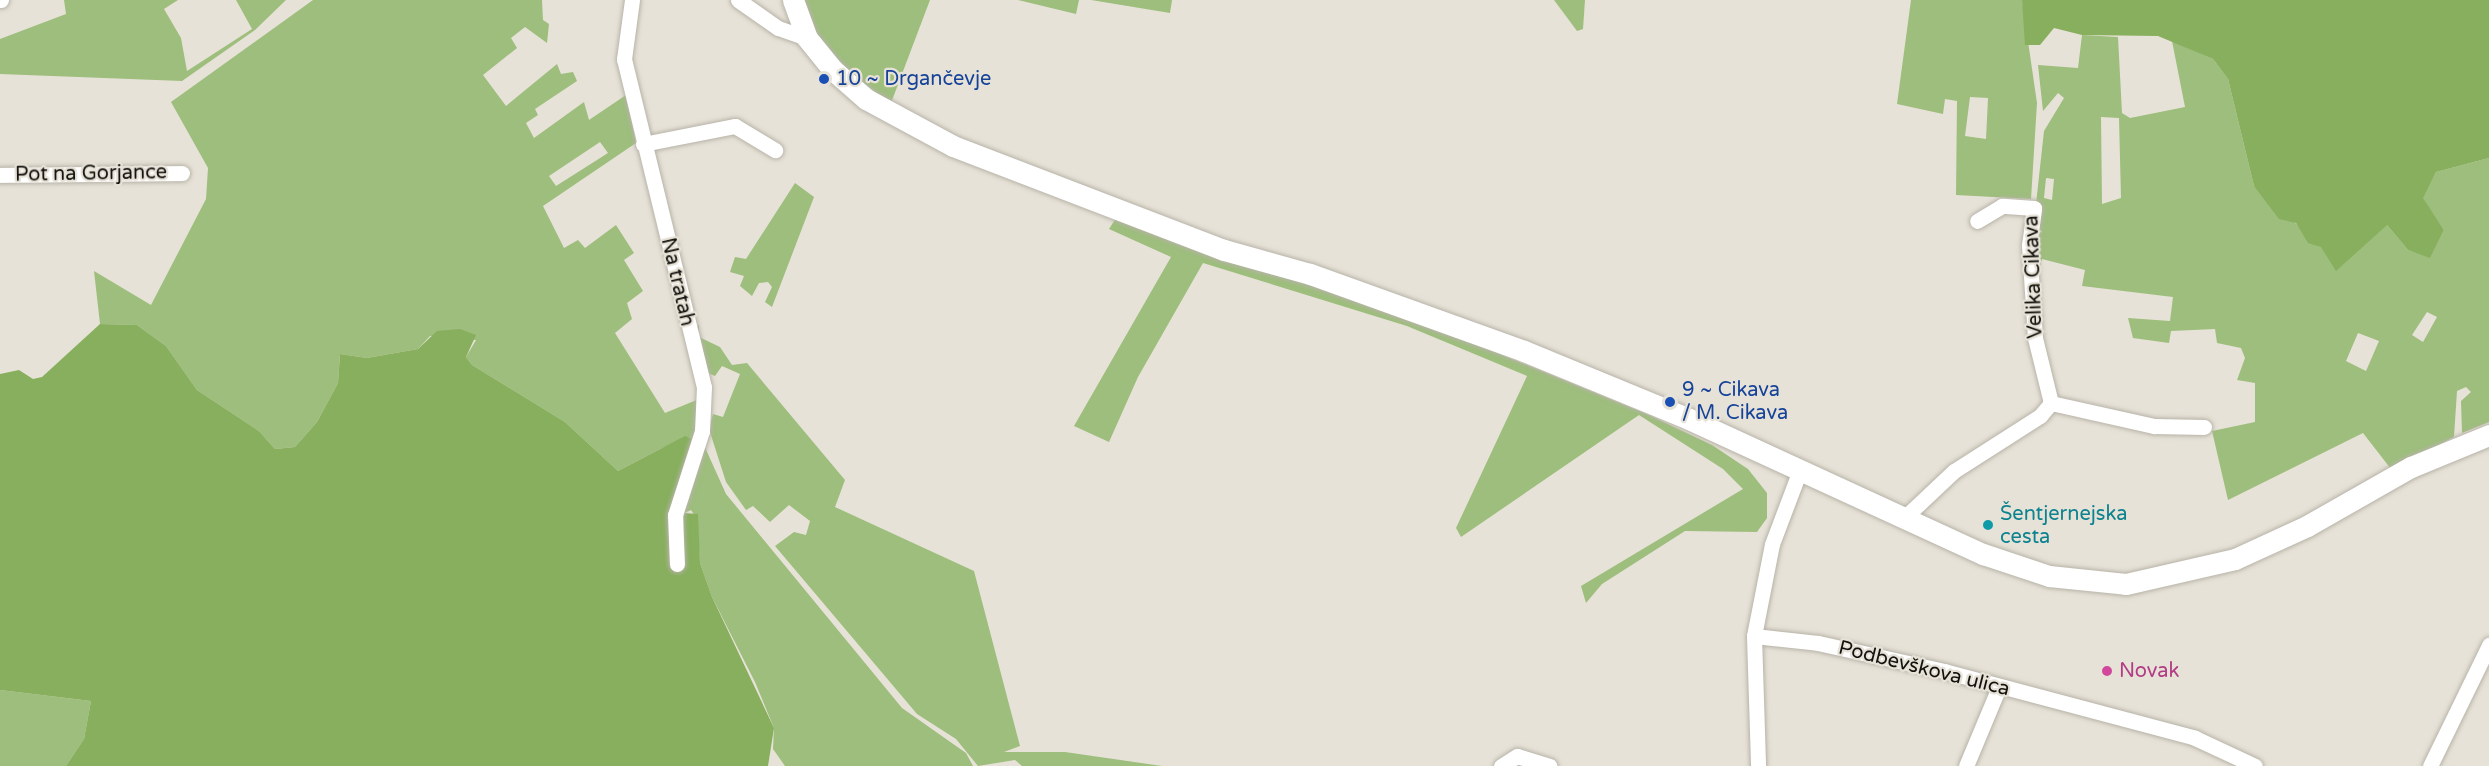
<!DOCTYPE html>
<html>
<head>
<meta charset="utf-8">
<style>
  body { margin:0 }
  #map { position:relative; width:2489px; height:766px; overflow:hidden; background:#e7e2d7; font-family:"Varela Round",sans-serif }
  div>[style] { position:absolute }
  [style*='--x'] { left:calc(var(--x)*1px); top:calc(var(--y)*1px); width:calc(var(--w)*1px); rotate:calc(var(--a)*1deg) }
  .green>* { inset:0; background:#9dbe7c }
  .forest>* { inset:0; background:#87af5d }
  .roads { filter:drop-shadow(0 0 2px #b7b3a8) drop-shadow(0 0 2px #b7b3a8) }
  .street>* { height:15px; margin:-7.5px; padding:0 7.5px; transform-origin:7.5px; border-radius:7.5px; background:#fff }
  .secondary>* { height:21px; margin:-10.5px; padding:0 10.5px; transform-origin:10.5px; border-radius:10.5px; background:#fff }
  .dots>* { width:16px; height:16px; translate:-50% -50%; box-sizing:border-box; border:3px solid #e7e2d7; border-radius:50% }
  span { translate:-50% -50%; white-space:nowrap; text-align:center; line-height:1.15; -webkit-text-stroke:4.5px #e7e2d7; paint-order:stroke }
  .transit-label { font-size:20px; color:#164399 }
  .left { translate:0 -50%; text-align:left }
  .street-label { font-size:20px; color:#13120e }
  .culture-label { font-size:20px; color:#0d838f }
  .hotel-label { font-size:20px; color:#b23c85 }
</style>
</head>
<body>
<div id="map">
  <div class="green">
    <i style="clip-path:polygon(64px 0,178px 0,164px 9px,181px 38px,187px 71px,252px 29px,236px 0,286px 0,255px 30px,182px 81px,0 74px,0 39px,66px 14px)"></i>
    <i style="clip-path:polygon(evenodd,313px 0,542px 0,543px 20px,549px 24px,547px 43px,525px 27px,511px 38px,517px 48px,483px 75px,506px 106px,557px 64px,561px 74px,573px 72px,577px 81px,535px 109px,538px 115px,526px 123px,534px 138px,584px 102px,589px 120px,626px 95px,636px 143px,543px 206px,564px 248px,578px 240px,585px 248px,616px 225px,634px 253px,624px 260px,643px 291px,627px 303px,632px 319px,615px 333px,665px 413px,699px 399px,694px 440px,662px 448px,618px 471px,565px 422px,472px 365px,466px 357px,476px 340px,430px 336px,418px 349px,367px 358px,340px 354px,338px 383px,317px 422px,295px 447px,275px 449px,259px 431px,197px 390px,166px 346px,137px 325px,100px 324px,94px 271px,151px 305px,206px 199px,208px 168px,171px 102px,313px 0,600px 142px,608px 153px,556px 186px,549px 176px,600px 142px)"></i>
    <i style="clip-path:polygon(801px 0,930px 0,891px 103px,847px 71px,812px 30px)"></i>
    <i style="clip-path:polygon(1018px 0,1079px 0,1076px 14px)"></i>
    <i style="clip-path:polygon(1091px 0,1172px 0,1170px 13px)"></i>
    <i style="clip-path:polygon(1554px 0,1585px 0,1583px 29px,1577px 31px)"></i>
    <i style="clip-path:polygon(evenodd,1911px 0,2022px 0,2037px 103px,2031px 199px,1956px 195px,1957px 101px,1945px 99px,1943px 114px,1897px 104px,1911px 0,1970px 97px,1988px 98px,1986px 139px,1965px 136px,1970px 97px)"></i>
    <i style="clip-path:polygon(evenodd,2082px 35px,2118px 37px,2122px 113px,2130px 118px,2185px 107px,2172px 41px,2213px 59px,2228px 79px,2254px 186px,2304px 231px,2387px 225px,2408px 250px,2430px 257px,2444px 230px,2422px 198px,2436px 172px,2489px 158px,2489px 422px,2462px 433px,2461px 401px,2471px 392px,2466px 387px,2457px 391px,2454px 437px,2391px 469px,2363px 433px,2228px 500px,2212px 431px,2255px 422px,2255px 383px,2237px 380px,2245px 358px,2241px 348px,2217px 343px,2215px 329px,2171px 331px,2169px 343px,2133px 338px,2128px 318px,2170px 321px,2173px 297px,2082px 286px,2085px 270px,2042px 259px,2034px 291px,2031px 249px,2044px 131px,2064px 98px,2058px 93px,2043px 111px,2038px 65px,2078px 68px,2082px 35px,2101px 117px,2119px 118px,2121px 198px,2102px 204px,2101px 117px,2082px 35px,2046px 178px,2054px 179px,2052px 200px,2044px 198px,2046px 178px,2082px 35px,2427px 312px,2437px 317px,2423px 342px,2412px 335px,2427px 312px,2082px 35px,2358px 333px,2379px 341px,2366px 371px,2346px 361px,2358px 333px)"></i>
    <i style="clip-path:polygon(795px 183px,814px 197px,772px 307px,765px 302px,772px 287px,768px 282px,759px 283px,752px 296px,740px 286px,744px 276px,730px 272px,735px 257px,746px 259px)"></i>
    <i style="clip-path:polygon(1116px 218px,1217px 256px,1385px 307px,1649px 415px,1712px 445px,1748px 469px,1767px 493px,1767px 518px,1757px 532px,1685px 531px,1602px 584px,1586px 603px,1581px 586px,1743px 489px,1723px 469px,1639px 415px,1461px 537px,1456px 528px,1527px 376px,1407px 326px,1203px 263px,1138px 377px,1109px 442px,1074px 426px,1171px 257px,1109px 229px)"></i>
    <i style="clip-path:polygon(699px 325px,699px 337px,720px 347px,732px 365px,747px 363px,845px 480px,835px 507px,974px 571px,1020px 746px,1004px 752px,1065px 752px,1162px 766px,1022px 766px,1015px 760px,978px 766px,956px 739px,917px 714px,775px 546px,794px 532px,806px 535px,810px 521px,789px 505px,770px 522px,753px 506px,746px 510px,726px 482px,709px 429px,713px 414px,723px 417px,740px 374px,722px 366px,715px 376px,703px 371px,692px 331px)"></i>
    <i style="clip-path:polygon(703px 443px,726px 494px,902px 708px,966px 753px,973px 766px,785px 766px,773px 749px,774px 728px,755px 682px,712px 597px,700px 563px,697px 519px,691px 510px,684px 513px,686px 492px)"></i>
    <i style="clip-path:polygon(0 690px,91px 701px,84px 739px,66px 766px,0 766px)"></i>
  </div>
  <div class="forest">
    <i style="clip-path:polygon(2022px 0,2489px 0,2489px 158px,2436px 172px,2423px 198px,2444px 230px,2430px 258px,2408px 250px,2387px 225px,2336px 271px,2321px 247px,2308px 243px,2296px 223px,2279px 219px,2254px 186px,2228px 79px,2213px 59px,2158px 36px,2082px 35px,2054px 28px,2040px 45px,2025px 45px)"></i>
    <i style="clip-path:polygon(100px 324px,137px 325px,166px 346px,197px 390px,259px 431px,275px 449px,295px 447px,317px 422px,338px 383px,340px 354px,367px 358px,418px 349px,437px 331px,460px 329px,476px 335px,466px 357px,472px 365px,565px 422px,618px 471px,685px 436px,694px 440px,669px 515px,683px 535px,684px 513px,698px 514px,700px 563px,712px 597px,774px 728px,768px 766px,66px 766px,84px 739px,91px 701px,0 690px,0 374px,19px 370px,33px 379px,42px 377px)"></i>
  </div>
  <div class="roads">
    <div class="street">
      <i style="--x:0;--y:0;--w:1;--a:0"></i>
      <i style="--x:632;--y:0;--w:60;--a:97.7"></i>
      <i style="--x:624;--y:59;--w:338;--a:76.3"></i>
      <i style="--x:704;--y:387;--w:44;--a:92.6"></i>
      <i style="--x:702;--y:431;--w:88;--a:107.8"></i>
      <i style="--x:675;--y:515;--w:49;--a:87.7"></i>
      <i style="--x:738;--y:0;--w:49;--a:35"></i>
      <i style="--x:778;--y:28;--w:31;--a:19"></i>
      <i style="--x:643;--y:144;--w:94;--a:-11.1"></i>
      <i style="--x:735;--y:126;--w:47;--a:31"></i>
      <i style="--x:0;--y:175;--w:182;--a:-0.6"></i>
      <i style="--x:2051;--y:403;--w:106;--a:12.6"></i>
      <i style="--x:2154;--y:426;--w:50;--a:1.1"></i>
      <i style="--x:1800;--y:470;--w:79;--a:110.7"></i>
      <i style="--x:1772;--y:544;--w:94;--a:101.1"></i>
      <i style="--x:1754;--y:636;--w:64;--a:6.2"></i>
      <i style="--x:1818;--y:643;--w:129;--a:12.5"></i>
      <i style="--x:1944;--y:671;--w:260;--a:14.9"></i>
      <i style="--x:2195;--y:738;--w:66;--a:25"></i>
      <i style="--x:1903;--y:519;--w:70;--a:-43.3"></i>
      <i style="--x:1954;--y:471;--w:102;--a:-32.6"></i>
      <i style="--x:2040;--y:416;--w:17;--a:-50"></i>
      <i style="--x:2051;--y:403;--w:67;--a:-103.8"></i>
      <i style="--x:2035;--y:338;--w:93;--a:-93.7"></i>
      <i style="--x:2029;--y:245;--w:37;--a:-82"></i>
      <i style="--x:2034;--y:208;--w:32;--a:-176"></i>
      <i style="--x:2002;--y:206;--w:29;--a:149"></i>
      <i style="--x:1754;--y:636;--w:130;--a:88.2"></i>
      <i style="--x:1501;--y:766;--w:19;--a:-32"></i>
      <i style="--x:1517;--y:756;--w:34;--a:17"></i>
      <i style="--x:1966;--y:766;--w:86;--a:-67.3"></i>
      <i style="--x:2430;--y:766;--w:135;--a:-64"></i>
    </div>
    <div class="secondary">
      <i style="--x:793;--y:0;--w:40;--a:69.8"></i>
      <i style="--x:807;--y:38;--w:41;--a:50.9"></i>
      <i style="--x:833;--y:70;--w:44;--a:41.3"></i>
      <i style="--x:866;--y:99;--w:99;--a:28.4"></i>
      <i style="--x:953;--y:146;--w:290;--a:21"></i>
      <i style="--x:1224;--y:250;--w:89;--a:15.6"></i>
      <i style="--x:1310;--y:274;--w:227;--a:19.8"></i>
      <i style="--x:1524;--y:351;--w:178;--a:22.4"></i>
      <i style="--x:1689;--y:419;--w:324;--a:24.7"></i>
      <i style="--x:1983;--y:554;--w:70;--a:18.4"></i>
      <i style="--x:2049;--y:576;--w:77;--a:5.9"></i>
      <i style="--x:2126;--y:584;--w:112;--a:-12.9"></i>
      <i style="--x:2235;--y:559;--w:79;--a:-24.6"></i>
      <i style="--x:2307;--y:526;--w:120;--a:-29.6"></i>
      <i style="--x:2411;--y:467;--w:84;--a:-22.3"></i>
    </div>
  </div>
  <div class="dots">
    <i style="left:824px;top:79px;background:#1a4fb4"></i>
    <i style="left:1670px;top:402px;background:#1a4fb4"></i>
    <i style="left:1988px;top:525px;background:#0f9aa8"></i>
    <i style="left:2107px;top:671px;background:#d1479c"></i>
  </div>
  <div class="transit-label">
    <span class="left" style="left:836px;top:79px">10 ~ Drgančevje</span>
    <span class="left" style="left:1682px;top:402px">9 ~ Cikava<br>/ M. Cikava</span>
  </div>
  <div class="street-label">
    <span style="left:91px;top:174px;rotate:-1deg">Pot na Gorjance</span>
    <span style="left:2034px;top:277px;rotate:-92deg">Velika Cikava</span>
    <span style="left:677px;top:282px;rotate:77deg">Na tratah</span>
    <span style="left:1924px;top:669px;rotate:14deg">Podbevškova ulica</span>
  </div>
  <div class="culture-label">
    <span class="left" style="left:2000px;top:526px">Šentjernejska<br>cesta</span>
  </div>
  <div class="hotel-label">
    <span class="left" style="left:2119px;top:671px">Novak</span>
  </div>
</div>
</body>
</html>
